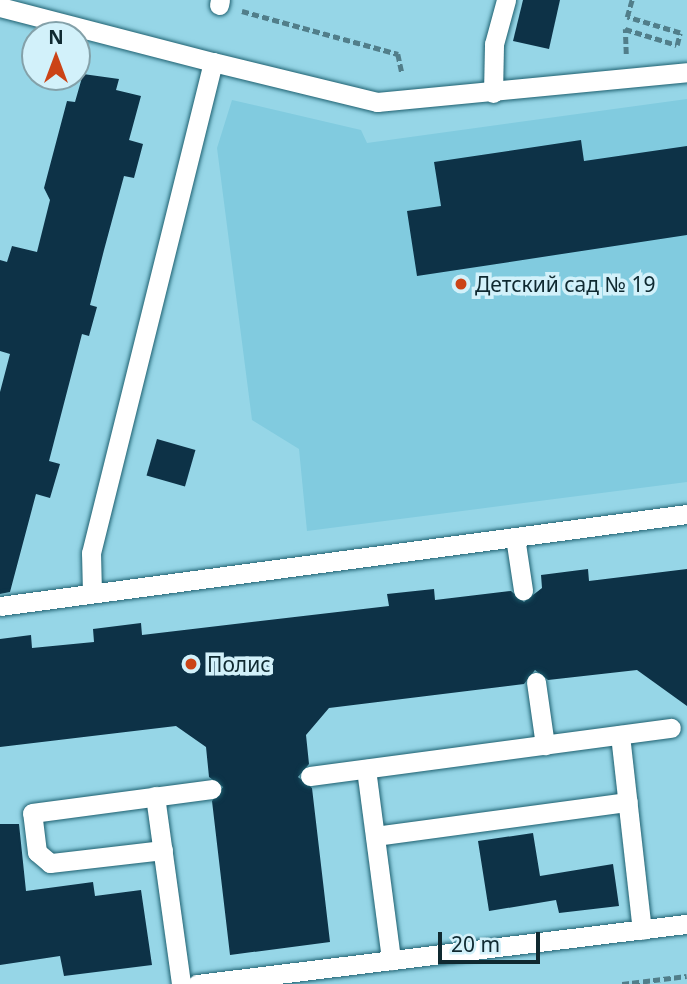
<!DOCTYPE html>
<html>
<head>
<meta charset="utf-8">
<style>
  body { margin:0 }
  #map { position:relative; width:687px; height:984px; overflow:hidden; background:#96d6e7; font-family:"Noto Sans",sans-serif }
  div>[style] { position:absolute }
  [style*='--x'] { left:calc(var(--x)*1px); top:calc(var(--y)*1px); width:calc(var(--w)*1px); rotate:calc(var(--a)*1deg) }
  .built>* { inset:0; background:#81cbdf }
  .building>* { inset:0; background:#0d3247; transform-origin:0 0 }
  .path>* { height:4.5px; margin-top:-2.25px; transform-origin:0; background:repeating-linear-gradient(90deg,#517e8a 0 7px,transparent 0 10.5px) }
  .roads { filter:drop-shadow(0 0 2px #1e6070) drop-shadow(0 0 2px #1e6070) }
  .service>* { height:19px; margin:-9.5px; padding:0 9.5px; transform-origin:9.5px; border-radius:9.5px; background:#fff }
  .dots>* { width:19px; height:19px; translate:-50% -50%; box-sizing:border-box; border:4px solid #d2f1fa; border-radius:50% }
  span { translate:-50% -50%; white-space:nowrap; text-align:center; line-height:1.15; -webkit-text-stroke:7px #d2f1fa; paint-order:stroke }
  .poi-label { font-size:21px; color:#0f2930 }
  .left { translate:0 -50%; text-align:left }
  .north { position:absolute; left:21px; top:21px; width:70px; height:70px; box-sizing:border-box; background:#d2f1fa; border:2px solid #84a1a9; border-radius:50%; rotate:0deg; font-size:19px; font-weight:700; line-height:28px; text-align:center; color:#0f2930 }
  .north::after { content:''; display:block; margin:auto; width:24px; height:32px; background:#cb4316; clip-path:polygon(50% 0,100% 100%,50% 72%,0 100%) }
  .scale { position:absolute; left:438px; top:932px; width:102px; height:32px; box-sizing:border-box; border:4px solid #0f2930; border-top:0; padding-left:9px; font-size:21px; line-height:24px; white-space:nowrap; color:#0f2930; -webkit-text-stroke:5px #d2f1fa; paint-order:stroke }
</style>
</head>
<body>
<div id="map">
  <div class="built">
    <i style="clip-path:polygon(687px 99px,687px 482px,307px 531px,299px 449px,252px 420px,217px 148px,232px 100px,361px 130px,367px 143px)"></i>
  </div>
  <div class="building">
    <i style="clip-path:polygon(523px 0,560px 0,549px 49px,513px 41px)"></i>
    <i style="clip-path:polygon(83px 74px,119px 79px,116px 90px,141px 96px,129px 140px,143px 144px,134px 178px,124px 176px,104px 250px,90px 305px,97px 307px,89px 336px,82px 334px,49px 461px,60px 464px,50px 498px,36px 494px,10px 592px,0 594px,0 392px,10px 354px,0 351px,0 260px,7px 262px,12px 246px,37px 252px,50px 200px,44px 188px,67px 101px,75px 102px)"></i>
    <i style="clip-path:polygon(581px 140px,584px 161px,687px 146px,687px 235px,417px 276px,407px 211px,441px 206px,434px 162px)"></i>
    <i style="left:157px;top:439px;width:40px;height:38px;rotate:16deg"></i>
    <i style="clip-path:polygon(588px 569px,589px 581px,687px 569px,687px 706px,637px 670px,548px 680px,535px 670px,524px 684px,329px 708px,306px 735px,309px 764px,298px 777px,312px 788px,330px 942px,230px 955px,212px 801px,223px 787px,209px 777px,206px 747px,176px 726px,0 747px,0 639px,31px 635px,32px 648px,94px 642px,93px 629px,141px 623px,142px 635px,389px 606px,387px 594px,434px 589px,435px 600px,511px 591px,524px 602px,542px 588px,541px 575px)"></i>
    <i style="clip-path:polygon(0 824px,19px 824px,26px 891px,93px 882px,95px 896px,141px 890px,152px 965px,64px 976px,60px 956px,0 965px)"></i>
    <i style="clip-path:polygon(533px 833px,540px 876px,613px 864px,619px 906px,559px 913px,556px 900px,489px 911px,478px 841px)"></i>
  </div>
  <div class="path">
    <i style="--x:242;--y:11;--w:162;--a:15.4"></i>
    <i style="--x:398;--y:54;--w:19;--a:78"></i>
    <i style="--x:626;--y:54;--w:25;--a:-92"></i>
    <i style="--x:625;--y:29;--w:54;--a:17.1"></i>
    <i style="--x:677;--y:45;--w:12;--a:-76"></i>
    <i style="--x:680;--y:33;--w:55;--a:-163.2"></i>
    <i style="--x:627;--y:17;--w:18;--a:-74"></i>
    <i style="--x:622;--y:984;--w:65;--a:-7"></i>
  </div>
  <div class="roads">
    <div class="service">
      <i style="--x:219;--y:5;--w:5;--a:-79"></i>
      <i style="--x:0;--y:7;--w:220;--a:14.5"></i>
      <i style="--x:493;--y:93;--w:49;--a:-88.8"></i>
      <i style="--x:494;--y:44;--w:46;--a:-74.7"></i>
      <i style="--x:515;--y:537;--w:54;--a:81.4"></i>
      <i style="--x:92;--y:593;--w:40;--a:-91.4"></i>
      <i style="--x:91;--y:553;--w:506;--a:-76.05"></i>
      <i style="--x:213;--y:62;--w:169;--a:13.7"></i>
      <i style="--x:377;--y:102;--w:311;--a:-5.5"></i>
      <i style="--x:0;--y:606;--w:693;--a:-7.63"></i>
      <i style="--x:536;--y:682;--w:64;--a:81.9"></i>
      <i style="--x:620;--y:735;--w:196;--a:83.6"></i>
      <i style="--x:366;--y:769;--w:193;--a:82.5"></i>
      <i style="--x:310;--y:776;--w:364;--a:-7.6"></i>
      <i style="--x:155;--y:796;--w:190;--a:82.1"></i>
      <i style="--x:375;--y:836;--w:255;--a:-7.7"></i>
      <i style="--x:163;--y:850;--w:114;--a:173.4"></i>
      <i style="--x:50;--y:863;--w:17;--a:-140"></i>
      <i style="--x:37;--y:852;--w:39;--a:-97"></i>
      <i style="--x:32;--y:813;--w:181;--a:-7.6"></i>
      <i style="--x:197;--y:984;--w:494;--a:-7"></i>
    </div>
  </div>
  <div class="dots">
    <i style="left:461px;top:284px;background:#cb4316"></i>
    <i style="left:191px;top:664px;background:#cb4316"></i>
  </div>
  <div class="poi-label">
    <span class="left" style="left:475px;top:284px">Детский сад № 19</span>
    <span class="left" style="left:207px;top:664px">Полис</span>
  </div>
  <div class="north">N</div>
  <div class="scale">20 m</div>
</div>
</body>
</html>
